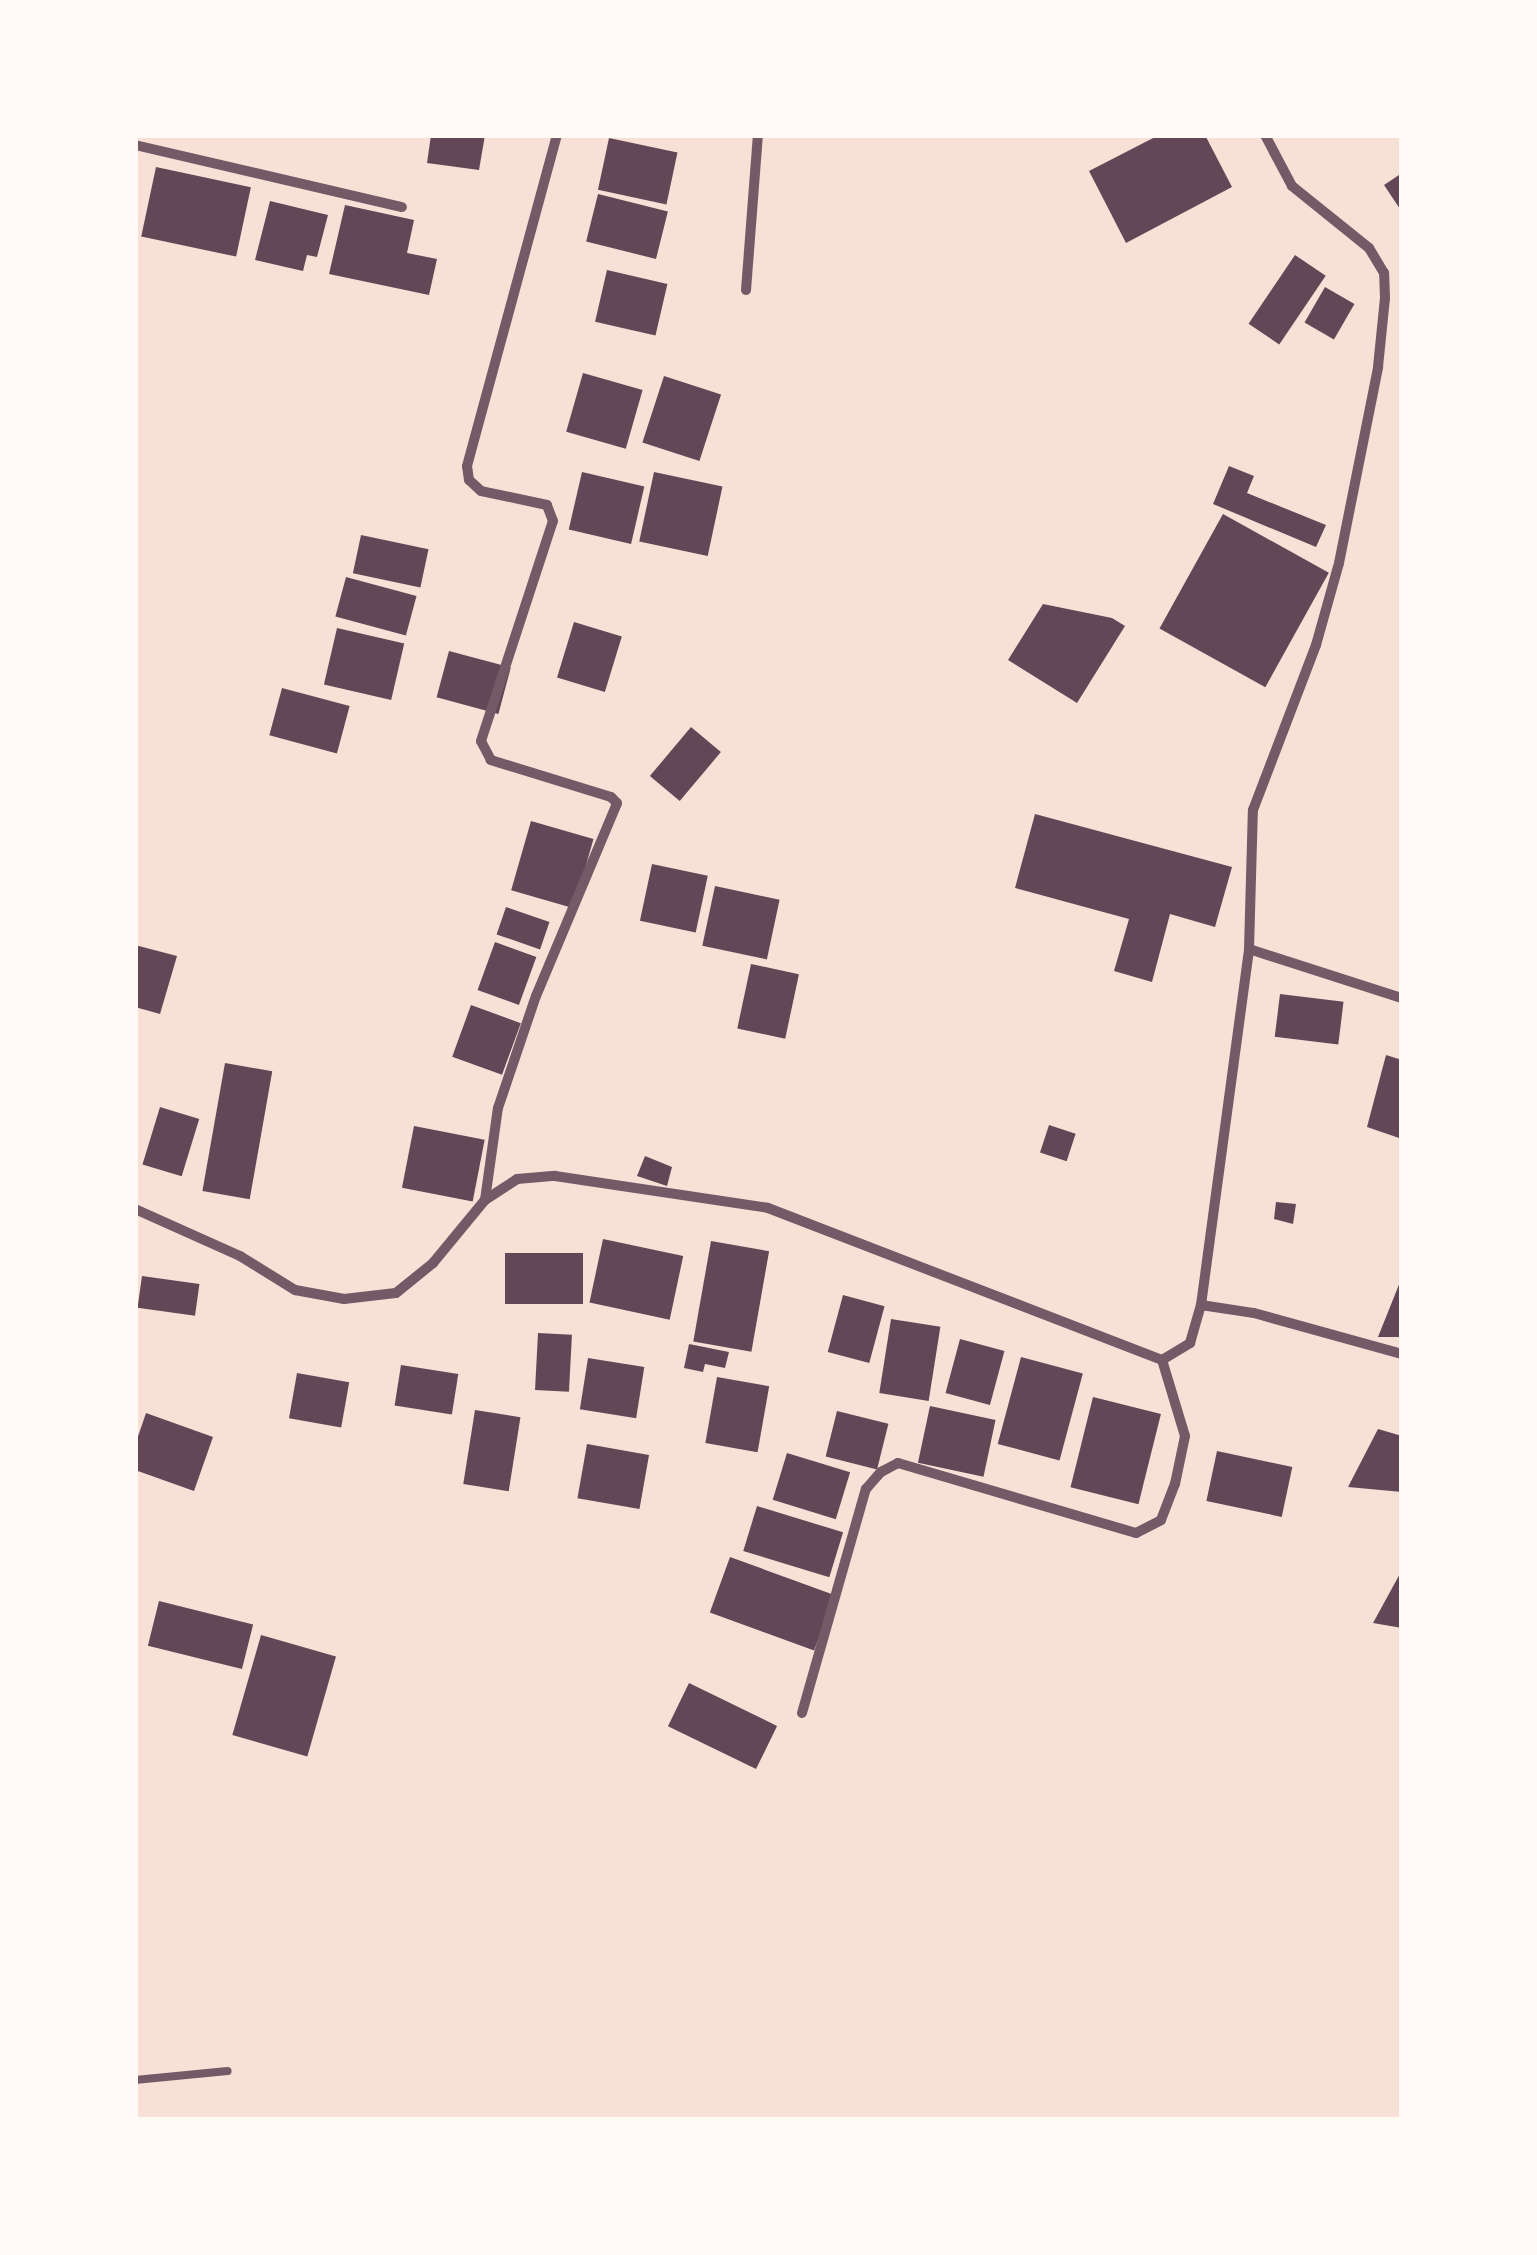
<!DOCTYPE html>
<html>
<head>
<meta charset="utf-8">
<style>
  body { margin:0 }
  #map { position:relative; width:1537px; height:2255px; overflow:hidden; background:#f7e1d7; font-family:"DejaVu Sans",sans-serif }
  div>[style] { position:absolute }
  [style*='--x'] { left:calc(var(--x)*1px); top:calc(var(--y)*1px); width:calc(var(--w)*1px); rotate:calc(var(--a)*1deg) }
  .building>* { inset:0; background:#644757; transform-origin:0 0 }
  .service>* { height:8px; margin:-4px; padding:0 4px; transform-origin:4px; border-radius:4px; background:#755966 }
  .minor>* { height:10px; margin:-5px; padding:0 5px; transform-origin:5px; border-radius:5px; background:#755966 }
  span { translate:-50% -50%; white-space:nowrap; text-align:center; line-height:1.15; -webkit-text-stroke:8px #fffaf5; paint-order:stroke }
  .frame { position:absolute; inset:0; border:138px solid #fffaf5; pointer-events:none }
</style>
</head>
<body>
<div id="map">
  <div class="building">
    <i style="clip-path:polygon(431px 135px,485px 135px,479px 170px,427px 163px)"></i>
    <i style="clip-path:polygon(1159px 135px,1205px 135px,1232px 187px,1126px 243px,1089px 171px)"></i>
    <i style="left:609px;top:138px;width:70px;height:53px;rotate:12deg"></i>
    <i style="left:156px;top:167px;width:97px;height:71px;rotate:12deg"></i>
    <i style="clip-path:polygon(1402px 173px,1402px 212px,1384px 185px)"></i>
    <i style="left:598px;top:194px;width:72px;height:49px;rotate:14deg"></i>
    <i style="clip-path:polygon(270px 201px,328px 215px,317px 257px,307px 255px,303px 271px,255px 260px)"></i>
    <i style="clip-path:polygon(345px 205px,414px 220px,407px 253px,437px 259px,429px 295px,329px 274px)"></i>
    <i style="left:1295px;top:255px;width:37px;height:83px;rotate:34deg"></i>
    <i style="left:607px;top:270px;width:62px;height:53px;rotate:13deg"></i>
    <i style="left:1325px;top:287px;width:34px;height:41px;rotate:30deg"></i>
    <i style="left:583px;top:373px;width:62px;height:61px;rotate:16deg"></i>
    <i style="left:664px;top:376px;width:60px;height:70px;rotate:18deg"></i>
    <i style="clip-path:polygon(1229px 466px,1254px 476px,1247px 493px,1326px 525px,1316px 547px,1213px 504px)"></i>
    <i style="left:582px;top:472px;width:64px;height:59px;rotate:13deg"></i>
    <i style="left:654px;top:472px;width:70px;height:71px;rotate:12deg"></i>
    <i style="left:1223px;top:514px;width:121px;height:131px;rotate:29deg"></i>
    <i style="left:361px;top:535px;width:69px;height:39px;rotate:12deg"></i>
    <i style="left:346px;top:577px;width:73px;height:41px;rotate:15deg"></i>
    <i style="clip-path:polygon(1043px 604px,1112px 618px,1125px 626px,1077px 703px,1008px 660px)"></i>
    <i style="left:574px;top:622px;width:50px;height:58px;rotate:17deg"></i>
    <i style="left:337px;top:628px;width:69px;height:58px;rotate:13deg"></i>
    <i style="left:449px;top:651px;width:64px;height:48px;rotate:15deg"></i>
    <i style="left:282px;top:688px;width:70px;height:49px;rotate:15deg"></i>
    <i style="left:691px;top:727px;width:39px;height:64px;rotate:40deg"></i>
    <i style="clip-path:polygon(1035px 814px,1232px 867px,1215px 927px,1170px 914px,1152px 982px,1114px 971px,1129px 919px,1015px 888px)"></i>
    <i style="left:531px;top:821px;width:65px;height:72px;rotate:16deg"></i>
    <i style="left:652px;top:864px;width:57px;height:58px;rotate:12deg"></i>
    <i style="left:715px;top:886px;width:66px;height:61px;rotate:12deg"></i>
    <i style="left:506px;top:907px;width:46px;height:29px;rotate:19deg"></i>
    <i style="left:495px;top:942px;width:44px;height:51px;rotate:20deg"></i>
    <i style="clip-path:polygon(135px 945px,177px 956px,160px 1014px,135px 1007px)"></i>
    <i style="left:751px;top:964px;width:49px;height:66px;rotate:12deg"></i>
    <i style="left:1280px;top:994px;width:64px;height:43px;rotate:7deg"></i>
    <i style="left:471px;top:1005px;width:53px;height:55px;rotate:20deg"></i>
    <i style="clip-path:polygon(1386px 1055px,1402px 1060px,1402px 1139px,1367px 1127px)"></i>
    <i style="left:225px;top:1063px;width:48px;height:130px;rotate:10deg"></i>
    <i style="left:160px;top:1107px;width:41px;height:60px;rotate:17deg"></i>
    <i style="left:1049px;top:1125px;width:28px;height:29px;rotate:18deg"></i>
    <i style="left:414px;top:1126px;width:72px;height:63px;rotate:11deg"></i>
    <i style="clip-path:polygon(645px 1156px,672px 1167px,667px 1186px,637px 1176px)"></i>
    <i style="clip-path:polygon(1276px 1202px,1296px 1204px,1293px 1224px,1274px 1219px)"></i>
    <i style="left:603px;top:1239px;width:82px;height:65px;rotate:12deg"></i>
    <i style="left:711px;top:1241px;width:59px;height:102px;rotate:10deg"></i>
    <i style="left:505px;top:1253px;width:78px;height:51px"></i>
    <i style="left:142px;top:1276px;width:58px;height:32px;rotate:8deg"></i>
    <i style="clip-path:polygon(1402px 1277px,1402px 1337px,1378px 1337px)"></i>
    <i style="left:843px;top:1295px;width:43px;height:59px;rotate:15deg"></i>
    <i style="left:891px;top:1319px;width:50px;height:75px;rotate:9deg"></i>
    <i style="left:538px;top:1333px;width:34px;height:57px;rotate:3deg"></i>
    <i style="left:960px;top:1339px;width:46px;height:56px;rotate:15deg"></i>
    <i style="clip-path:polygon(689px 1344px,729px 1352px,725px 1368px,705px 1364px,703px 1372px,684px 1368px)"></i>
    <i style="left:1021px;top:1357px;width:64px;height:90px;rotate:15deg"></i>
    <i style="left:588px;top:1358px;width:57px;height:52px;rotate:9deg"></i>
    <i style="left:401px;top:1365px;width:58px;height:41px;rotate:9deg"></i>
    <i style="left:297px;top:1373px;width:53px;height:46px;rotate:10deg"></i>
    <i style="left:717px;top:1377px;width:53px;height:67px;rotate:10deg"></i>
    <i style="left:1093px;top:1397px;width:70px;height:93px;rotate:14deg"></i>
    <i style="left:930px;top:1406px;width:67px;height:58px;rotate:12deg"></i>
    <i style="left:475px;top:1410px;width:46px;height:75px;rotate:9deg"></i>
    <i style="left:837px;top:1411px;width:53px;height:47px;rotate:14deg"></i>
    <i style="clip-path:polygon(146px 1413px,213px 1437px,194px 1491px,135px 1470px,135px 1445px)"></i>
    <i style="clip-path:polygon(1378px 1429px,1402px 1436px,1402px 1492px,1348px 1487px)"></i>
    <i style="left:587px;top:1444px;width:63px;height:55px;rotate:10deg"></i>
    <i style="left:1217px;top:1451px;width:77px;height:51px;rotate:12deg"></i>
    <i style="left:787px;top:1453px;width:66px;height:49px;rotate:17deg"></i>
    <i style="left:757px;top:1506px;width:90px;height:47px;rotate:17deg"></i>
    <i style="left:730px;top:1557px;width:111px;height:59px;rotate:20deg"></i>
    <i style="clip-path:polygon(1402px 1570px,1402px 1628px,1373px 1623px)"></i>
    <i style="left:159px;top:1601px;width:97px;height:46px;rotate:14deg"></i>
    <i style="left:261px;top:1635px;width:78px;height:104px;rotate:16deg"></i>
    <i style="left:689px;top:1683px;width:98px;height:48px;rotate:26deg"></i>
  </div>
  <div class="service">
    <i style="--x:135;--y:2080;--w:93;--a:-5.5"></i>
  </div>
  <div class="minor">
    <i style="--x:135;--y:145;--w:274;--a:13.1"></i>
    <i style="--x:746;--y:290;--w:155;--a:-85.6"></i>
    <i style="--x:1249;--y:949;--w:161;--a:17.8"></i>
    <i style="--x:485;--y:1200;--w:93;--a:-82"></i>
    <i style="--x:498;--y:1108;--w:118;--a:-71.3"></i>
    <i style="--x:536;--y:996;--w:209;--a:-67.2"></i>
    <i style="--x:617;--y:803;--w:8;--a:-135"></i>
    <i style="--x:611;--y:797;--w:126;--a:-162.9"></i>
    <i style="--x:491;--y:760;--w:21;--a:-118"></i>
    <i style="--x:481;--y:741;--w:231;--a:-71.9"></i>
    <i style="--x:553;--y:521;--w:17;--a:-111"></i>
    <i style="--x:547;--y:505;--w:67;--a:-168"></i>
    <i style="--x:481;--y:491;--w:16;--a:-137"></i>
    <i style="--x:469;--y:480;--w:14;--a:-98"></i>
    <i style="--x:467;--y:466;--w:343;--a:-74.8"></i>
    <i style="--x:135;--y:1209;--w:115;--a:24.1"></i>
    <i style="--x:240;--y:1256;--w:65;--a:31.7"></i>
    <i style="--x:295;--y:1290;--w:50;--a:10.4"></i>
    <i style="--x:344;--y:1299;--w:52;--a:-6.6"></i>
    <i style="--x:396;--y:1293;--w:48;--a:-39"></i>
    <i style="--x:433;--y:1263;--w:82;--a:-50.5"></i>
    <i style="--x:485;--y:1200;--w:38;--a:-33"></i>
    <i style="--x:517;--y:1179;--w:38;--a:-5"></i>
    <i style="--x:555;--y:1176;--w:215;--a:8.5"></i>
    <i style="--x:768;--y:1208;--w:422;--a:21.1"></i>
    <i style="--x:1162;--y:1360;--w:33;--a:-31"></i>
    <i style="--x:1190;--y:1343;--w:40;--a:-74"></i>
    <i style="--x:1201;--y:1305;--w:359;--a:-82.3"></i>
    <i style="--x:1249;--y:949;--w:139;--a:-88.4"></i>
    <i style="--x:1253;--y:810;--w:177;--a:-69.1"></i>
    <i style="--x:1316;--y:645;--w:85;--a:-74.3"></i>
    <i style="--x:1339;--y:563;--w:200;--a:-78.7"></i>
    <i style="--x:1378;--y:367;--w:69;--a:-84.2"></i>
    <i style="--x:1385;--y:298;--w:25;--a:-92"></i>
    <i style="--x:1384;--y:273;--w:29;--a:-121"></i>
    <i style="--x:1369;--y:248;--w:99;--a:-141.2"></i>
    <i style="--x:1292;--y:186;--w:58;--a:-117.9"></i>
    <i style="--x:1201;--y:1305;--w:54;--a:8.6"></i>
    <i style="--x:1254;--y:1313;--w:154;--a:15.5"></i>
    <i style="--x:802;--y:1713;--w:233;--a:-74.1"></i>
    <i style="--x:866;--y:1489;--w:23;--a:-49"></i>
    <i style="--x:881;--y:1472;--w:19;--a:-28"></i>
    <i style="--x:898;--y:1463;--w:248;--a:16.4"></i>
    <i style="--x:1136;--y:1533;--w:28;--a:-27"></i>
    <i style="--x:1161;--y:1520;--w:39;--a:-69"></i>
    <i style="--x:1175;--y:1484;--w:49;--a:-78.2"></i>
    <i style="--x:1185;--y:1436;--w:79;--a:-106.8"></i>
  </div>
  <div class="frame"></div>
</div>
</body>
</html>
